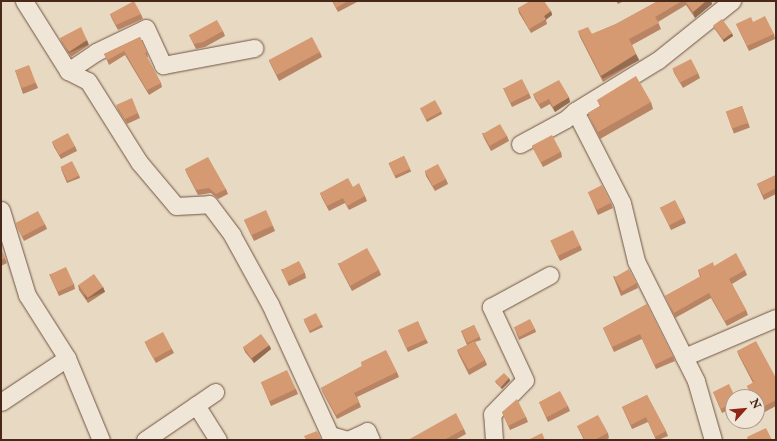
<!DOCTYPE html>
<html>
<head>
<meta charset="utf-8">
<style>
  body { margin:0 }
  #map { position:relative; width:777px; height:441px; overflow:hidden; background:#e8d9c2; font-family:"IM FELL Double Pica",serif }
  div>[style] { position:absolute }
  [style*='--x'] { left:calc(var(--x)*1px); top:calc(var(--y)*1px); width:calc(var(--w)*1px); rotate:calc(var(--a)*1deg) }
  .roads { filter:drop-shadow(0 0 1px #705442) drop-shadow(0 0 1px #705442) }
  .minor>* { height:17px; margin:-8.5px; padding:0 8.5px; transform-origin:8.5px; border-radius:8.5px; background:#f0e6d7 }
  .wall>* { inset:0; background:#b88463; transform-origin:0 0 }
  .shaded-wall>* { inset:0; background:#966c50; transform-origin:0 0 }
  .building>* { inset:0; background:#d69a73; transform-origin:0 0 }
  span { translate:-50% -50%; white-space:nowrap; text-align:center; line-height:1.15; -webkit-text-stroke:3.5px #f0e6d7; paint-order:stroke }
  .frame { position:absolute; inset:0; border:2px solid #482818; pointer-events:none }
  .north { position:absolute; left:725px; top:389px; width:40px; height:40px; box-sizing:border-box; background:#f0e6d7; border:1px solid #ad9a8b; border-radius:50%; rotate:63deg; font-size:11px; font-weight:700; line-height:16px; text-align:center; color:#482818 }
  .north::after { content:''; display:block; margin:auto; width:14px; height:18px; background:#8f2418; clip-path:polygon(50% 0,100% 100%,50% 72%,0 100%) }
</style>
</head>
<body>
<div id="map">
  <div class="roads">
    <div class="minor">
      <i style="--x:24;--y:1;--w:83;--a:57.8"></i>
      <i style="--x:68;--y:71;--w:22;--a:27"></i>
      <i style="--x:88;--y:81;--w:96;--a:57.8"></i>
      <i style="--x:139;--y:162;--w:57;--a:49.9"></i>
      <i style="--x:176;--y:206;--w:33;--a:-3"></i>
      <i style="--x:209;--y:204;--w:39;--a:53"></i>
      <i style="--x:232;--y:235;--w:79;--a:61.2"></i>
      <i style="--x:270;--y:304;--w:144;--a:65.4"></i>
      <i style="--x:330;--y:435;--w:18;--a:16"></i>
      <i style="--x:68;--y:71;--w:34;--a:-34"></i>
      <i style="--x:96;--y:52;--w:55;--a:-25.6"></i>
      <i style="--x:146;--y:28;--w:41;--a:65.3"></i>
      <i style="--x:163;--y:65;--w:93;--a:-10.6"></i>
      <i style="--x:575;--y:111;--w:103;--a:62.9"></i>
      <i style="--x:622;--y:203;--w:60;--a:76.4"></i>
      <i style="--x:636;--y:261;--w:134;--a:63.4"></i>
      <i style="--x:696;--y:381;--w:61;--a:73.9"></i>
      <i style="--x:520;--y:144;--w:52;--a:-28.5"></i>
      <i style="--x:566;--y:119;--w:12;--a:-42"></i>
      <i style="--x:575;--y:111;--w:97;--a:-31.6"></i>
      <i style="--x:658;--y:60;--w:95;--a:-38.6"></i>
      <i style="--x:1;--y:210;--w:89;--a:73"></i>
      <i style="--x:27;--y:295;--w:75;--a:57.6"></i>
      <i style="--x:67;--y:358;--w:79;--a:146.3"></i>
      <i style="--x:684;--y:357;--w:100;--a:-23"></i>
      <i style="--x:67;--y:358;--w:89;--a:67.5"></i>
      <i style="--x:196;--y:405;--w:41;--a:57.8"></i>
      <i style="--x:145;--y:440;--w:85;--a:-34.4"></i>
      <i style="--x:348;--y:440;--w:21;--a:-25"></i>
      <i style="--x:367;--y:431;--w:10;--a:66"></i>
      <i style="--x:494;--y:440;--w:26;--a:-94"></i>
      <i style="--x:492;--y:414;--w:47;--a:-45.9"></i>
      <i style="--x:525;--y:380;--w:81;--a:-115"></i>
      <i style="--x:491;--y:307;--w:67;--a:-28.5"></i>
    </div>
  </div>
  <div class="wall">
    <i style="clip-path:polygon(332px 1px,359px 1px,338px 12px)"></i>
    <i style="clip-path:polygon(616px 1px,624px 1px,618px 4px)"></i>
    <i style="clip-path:polygon(658px 1px,711px 1px,712px 4px,695px 18px,686px 5px,658px 22px,661px 29px,632px 45px,636px 54px,639px 60px,603px 82px,580px 37px,578px 31px,592px 34px,616px 24px)"></i>
    <i style="clip-path:polygon(518px 8px,551px 11px,552px 15px,546px 20px,547px 24px,531px 33px,519px 13px)"></i>
    <i style="clip-path:polygon(110px 14px,141px 14px,143px 19px,118px 30px,112px 19px)"></i>
    <i style="clip-path:polygon(753px 22px,774px 34px,775px 39px,749px 51px,736px 24px)"></i>
    <i style="clip-path:polygon(713px 26px,733px 36px,724px 42px,714px 28px)"></i>
    <i style="clip-path:polygon(223px 31px,225px 36px,205px 47px,196px 49px,189px 35px)"></i>
    <i style="clip-path:polygon(140px 37px,147px 52px,148px 57px,147px 57px,161px 83px,162px 87px,149px 95px,125px 55px,109px 65px,106px 58px,104px 54px)"></i>
    <i style="clip-path:polygon(60px 38px,89px 45px,71px 57px,62px 43px)"></i>
    <i style="clip-path:polygon(320px 52px,322px 57px,279px 81px,269px 61px)"></i>
    <i style="clip-path:polygon(673px 69px,698px 73px,700px 78px,683px 88px,674px 73px)"></i>
    <i style="clip-path:polygon(15px 70px,36px 83px,38px 88px,23px 94px)"></i>
    <i style="clip-path:polygon(503px 88px,529px 93px,531px 98px,512px 107px)"></i>
    <i style="clip-path:polygon(533px 94px,570px 102px,555px 112px,550px 104px,541px 109px,535px 99px)"></i>
    <i style="clip-path:polygon(597px 100px,651px 102px,653px 109px,600px 139px,591px 120px,588px 113px,600px 106px)"></i>
    <i style="clip-path:polygon(116px 105px,138px 113px,140px 118px,127px 124px,118px 110px)"></i>
    <i style="left:742px;top:106px;width:23px;height:17px;rotate:70deg"></i>
    <i style="clip-path:polygon(420px 108px,441px 111px,442px 114px,427px 122px)"></i>
    <i style="clip-path:polygon(482px 133px,507px 136px,509px 141px,491px 151px,484px 138px)"></i>
    <i style="clip-path:polygon(52px 142px,75px 146px,77px 151px,61px 159px,54px 147px)"></i>
    <i style="clip-path:polygon(532px 146px,561px 152px,562px 157px,543px 167px,534px 150px)"></i>
    <i style="left:404px;top:156px;width:17px;height:17px;rotate:65deg"></i>
    <i style="clip-path:polygon(61px 169px,79px 175px,80px 178px,67px 183px)"></i>
    <i style="clip-path:polygon(185px 169px,226px 189px,228px 194px,218px 199px,211px 193px,198px 195px,187px 174px)"></i>
    <i style="clip-path:polygon(425px 171px,446px 179px,448px 184px,435px 191px,426px 176px)"></i>
    <i style="clip-path:polygon(776px 175px,776px 194px,764px 200px,757px 184px)"></i>
    <i style="clip-path:polygon(353px 187px,365px 196px,367px 201px,349px 210px,345px 203px,329px 211px,322px 198px,320px 193px)"></i>
    <i style="clip-path:polygon(588px 192px,611px 203px,613px 208px,598px 215px)"></i>
    <i style="clip-path:polygon(660px 207px,684px 218px,686px 223px,671px 230px)"></i>
    <i style="clip-path:polygon(244px 220px,273px 226px,275px 231px,254px 241px)"></i>
    <i style="clip-path:polygon(15px 223px,45px 224px,47px 229px,24px 241px)"></i>
    <i style="clip-path:polygon(551px 241px,580px 245px,582px 250px,560px 261px)"></i>
    <i style="clip-path:polygon(1px 249px,7px 263px,1px 266px)"></i>
    <i style="clip-path:polygon(338px 263px,379px 270px,381px 275px,352px 291px,340px 268px)"></i>
    <i style="clip-path:polygon(714px 266px,745px 270px,747px 275px,732px 284px,746px 310px,748px 315px,727px 326px,711px 298px,675px 318px,665px 296px,700px 277px,698px 270px)"></i>
    <i style="clip-path:polygon(281px 269px,305px 273px,306px 278px,289px 286px)"></i>
    <i style="clip-path:polygon(49px 274px,74px 284px,75px 289px,59px 296px)"></i>
    <i style="clip-path:polygon(613px 276px,637px 283px,638px 288px,621px 296px)"></i>
    <i style="clip-path:polygon(78px 285px,103px 287px,105px 292px,88px 303px,79px 290px)"></i>
    <i style="clip-path:polygon(647px 304px,673px 356px,675px 361px,656px 369px,642px 339px,614px 352px,603px 328px)"></i>
    <i style="clip-path:polygon(304px 321px,322px 325px,323px 327px,310px 333px)"></i>
    <i style="clip-path:polygon(474px 325px,481px 340px,475px 342px,485px 360px,487px 365px,469px 375px,459px 355px,457px 350px,467px 345px,461px 331px)"></i>
    <i style="clip-path:polygon(514px 327px,535px 329px,536px 332px,519px 340px)"></i>
    <i style="clip-path:polygon(398px 330px,426px 339px,428px 343px,408px 352px)"></i>
    <i style="clip-path:polygon(145px 342px,172px 349px,174px 353px,156px 363px,147px 347px)"></i>
    <i style="clip-path:polygon(269px 345px,271px 349px,254px 363px,245px 352px,243px 347px)"></i>
    <i style="clip-path:polygon(737px 351px,776px 378px,776px 406px,761px 414px,757px 406px,757px 397px,752px 397px,747px 386px,753px 383px,739px 356px)"></i>
    <i style="clip-path:polygon(361px 362px,397px 372px,399px 377px,357px 397px,361px 407px,337px 419px,323px 393px,321px 388px,362px 366px)"></i>
    <i style="clip-path:polygon(509px 378px,510px 381px,502px 389px,496px 383px,495px 381px)"></i>
    <i style="clip-path:polygon(261px 382px,296px 389px,298px 394px,271px 406px)"></i>
    <i style="clip-path:polygon(713px 392px,733px 397px,733px 408px,722px 413px)"></i>
    <i style="clip-path:polygon(647px 395px,666px 431px,668px 436px,658px 440px,656px 440px,648px 422px,632px 429px,622px 407px)"></i>
    <i style="clip-path:polygon(539px 402px,568px 406px,570px 411px,548px 422px)"></i>
    <i style="clip-path:polygon(502px 412px,526px 417px,528px 422px,510px 430px)"></i>
    <i style="clip-path:polygon(577px 426px,608px 433px,609px 438px,605px 440px,584px 440px)"></i>
    <i style="clip-path:polygon(464px 429px,466px 434px,455px 440px,408px 440px)"></i>
  </div>
  <div class="shaded-wall">
    <i style="clip-path:polygon(706px 1px,711px 1px,712px 4px,695px 18px,693px 12px)"></i>
    <i style="clip-path:polygon(551px 11px,552px 15px,545px 20px,544px 16px)"></i>
    <i style="clip-path:polygon(732px 33px,733px 36px,724px 42px,723px 40px)"></i>
    <i style="left:87px;top:40px;width:5px;height:22px;rotate:68deg"></i>
    <i style="left:636px;top:54px;width:7px;height:41px;rotate:63deg"></i>
    <i style="clip-path:polygon(569px 97px,570px 102px,555px 112px,553px 107px)"></i>
    <i style="left:103px;top:287px;width:5px;height:20px;rotate:68deg"></i>
    <i style="clip-path:polygon(269px 345px,271px 349px,254px 363px,252px 358px)"></i>
    <i style="clip-path:polygon(509px 378px,510px 381px,502px 389px,501px 387px)"></i>
  </div>
  <div class="building">
    <i style="clip-path:polygon(134px 1px,141px 14px,116px 25px,110px 14px)"></i>
    <i style="clip-path:polygon(333px 1px,348px 1px,336px 8px)"></i>
    <i style="clip-path:polygon(530px 1px,544px 1px,551px 11px,544px 16px,546px 19px,529px 29px,518px 8px)"></i>
    <i style="clip-path:polygon(658px 1px,682px 1px,655px 17px,659px 23px,629px 39px,636px 54px,601px 76px,578px 31px,588px 27px,592px 34px,616px 24px)"></i>
    <i style="clip-path:polygon(685px 1px,706px 1px,693px 12px)"></i>
    <i style="clip-path:polygon(765px 16px,774px 34px,747px 46px,736px 24px,751px 17px,753px 22px)"></i>
    <i style="left:722px;top:19px;width:17px;height:11px;rotate:54deg"></i>
    <i style="clip-path:polygon(217px 20px,223px 31px,203px 42px,194px 44px,189px 35px)"></i>
    <i style="clip-path:polygon(81px 27px,87px 40px,69px 52px,60px 38px)"></i>
    <i style="clip-path:polygon(140px 37px,147px 52px,145px 53px,161px 83px,147px 90px,124px 51px,108px 60px,104px 54px)"></i>
    <i style="left:312px;top:37px;width:17px;height:49px;rotate:62deg"></i>
    <i style="left:691px;top:59px;width:16px;height:21px;rotate:63deg"></i>
    <i style="left:29px;top:65px;width:19px;height:15px;rotate:69deg"></i>
    <i style="clip-path:polygon(636px 76px,651px 102px,598px 132px,588px 113px,601px 106px,597px 100px)"></i>
    <i style="left:522px;top:79px;width:16px;height:21px;rotate:63deg"></i>
    <i style="clip-path:polygon(559px 80px,569px 97px,553px 107px,549px 99px,539px 104px,533px 94px)"></i>
    <i style="clip-path:polygon(132px 98px,138px 113px,125px 119px,116px 105px)"></i>
    <i style="left:435px;top:100px;width:13px;height:17px;rotate:61deg"></i>
    <i style="left:742px;top:106px;width:18px;height:17px;rotate:71deg"></i>
    <i style="left:500px;top:124px;width:14px;height:20px;rotate:60deg"></i>
    <i style="left:68px;top:133px;width:15px;height:18px;rotate:62deg"></i>
    <i style="left:552px;top:135px;width:19px;height:23px;rotate:62deg"></i>
    <i style="left:404px;top:156px;width:14px;height:17px;rotate:65deg"></i>
    <i style="clip-path:polygon(208px 157px,226px 189px,216px 194px,209px 188px,196px 190px,185px 169px)"></i>
    <i style="left:72px;top:161px;width:16px;height:13px;rotate:63deg"></i>
    <i style="left:438px;top:164px;width:17px;height:15px;rotate:62deg"></i>
    <i style="clip-path:polygon(776px 175px,776px 188px,763px 195px,757px 184px)"></i>
    <i style="clip-path:polygon(348px 178px,353px 187px,359px 183px,365px 196px,347px 206px,343px 198px,327px 206px,320px 193px)"></i>
    <i style="left:602px;top:185px;width:20px;height:16px;rotate:63deg"></i>
    <i style="left:675px;top:200px;width:20px;height:17px;rotate:63deg"></i>
    <i style="left:266px;top:210px;width:17px;height:24px;rotate:66deg"></i>
    <i style="left:38px;top:211px;width:15px;height:26px;rotate:62deg"></i>
    <i style="left:573px;top:230px;width:17px;height:25px;rotate:65deg"></i>
    <i style="left:367px;top:248px;width:25px;height:33px;rotate:61deg"></i>
    <i style="clip-path:polygon(1px 249px,5px 258px,1px 260px)"></i>
    <i style="clip-path:polygon(736px 253px,745px 270px,729px 279px,746px 310px,725px 321px,709px 293px,674px 313px,665px 296px,701px 276px,698px 270px,713px 262px,714px 266px)"></i>
    <i style="left:299px;top:261px;width:13px;height:20px;rotate:63deg"></i>
    <i style="left:66px;top:267px;width:19px;height:18px;rotate:65deg"></i>
    <i style="left:629px;top:269px;width:16px;height:17px;rotate:60deg"></i>
    <i style="left:94px;top:274px;width:16px;height:19px;rotate:55deg"></i>
    <i style="clip-path:polygon(647px 304px,673px 356px,654px 365px,640px 334px,612px 347px,603px 328px)"></i>
    <i style="left:316px;top:313px;width:13px;height:14px;rotate:63deg"></i>
    <i style="left:530px;top:319px;width:11px;height:18px;rotate:63deg"></i>
    <i style="left:418px;top:321px;width:20px;height:22px;rotate:66deg"></i>
    <i style="left:474px;top:325px;width:13px;height:14px;rotate:63deg"></i>
    <i style="left:163px;top:332px;width:19px;height:21px;rotate:62deg"></i>
    <i style="left:261px;top:334px;width:14px;height:22px;rotate:54deg"></i>
    <i style="left:474px;top:341px;width:22px;height:19px;rotate:60deg"></i>
    <i style="clip-path:polygon(756px 341px,776px 378px,776px 400px,759px 409px,757px 405px,757px 397px,753px 397px,747px 386px,754px 382px,737px 351px)"></i>
    <i style="clip-path:polygon(386px 350px,397px 372px,354px 393px,359px 402px,336px 415px,321px 388px,362px 366px,361px 362px)"></i>
    <i style="left:287px;top:370px;width:21px;height:29px;rotate:65deg"></i>
    <i style="clip-path:polygon(504px 373px,509px 378px,501px 387px,495px 381px)"></i>
    <i style="clip-path:polygon(729px 384px,735px 397px,733px 397px,733px 402px,721px 409px,713px 392px)"></i>
    <i style="left:560px;top:391px;width:17px;height:24px;rotate:62deg"></i>
    <i style="clip-path:polygon(647px 395px,666px 431px,655px 437px,646px 417px,631px 425px,622px 407px)"></i>
    <i style="clip-path:polygon(517px 399px,526px 417px,508px 426px,502px 412px)"></i>
    <i style="clip-path:polygon(456px 413px,464px 429px,444px 440px,408px 440px)"></i>
    <i style="clip-path:polygon(598px 415px,608px 433px,594px 440px,585px 440px,577px 426px)"></i>
    <i style="clip-path:polygon(766px 428px,772px 440px,748px 440px,747px 437px)"></i>
    <i style="clip-path:polygon(317px 431px,322px 440px,306px 440px,304px 436px)"></i>
    <i style="clip-path:polygon(542px 433px,545px 440px,528px 440px)"></i>
  </div>
  <div class="frame"></div>
  <div class="north">N</div>
</div>
</body>
</html>
